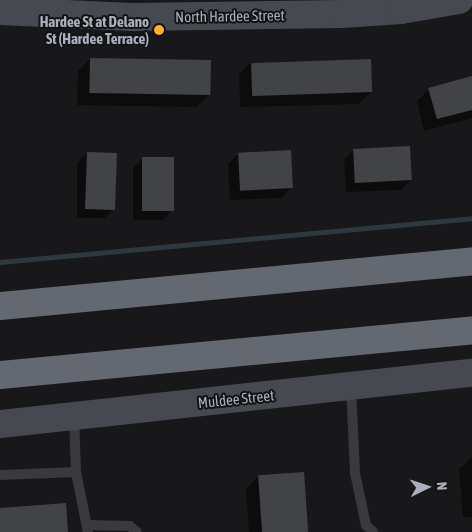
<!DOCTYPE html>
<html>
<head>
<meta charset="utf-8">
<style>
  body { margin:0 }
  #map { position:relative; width:472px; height:532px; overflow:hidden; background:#18181a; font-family:"Asap Condensed",sans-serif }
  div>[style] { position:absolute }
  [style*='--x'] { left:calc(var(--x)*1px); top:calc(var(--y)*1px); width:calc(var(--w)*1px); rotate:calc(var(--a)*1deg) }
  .shadow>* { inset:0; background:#0007 }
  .stream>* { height:5px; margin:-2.5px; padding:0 2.5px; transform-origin:2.5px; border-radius:2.5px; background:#2d383f }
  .building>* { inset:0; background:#424347; transform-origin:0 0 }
  .lane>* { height:10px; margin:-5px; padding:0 5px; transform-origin:5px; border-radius:5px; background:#393a40 }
  .secondary>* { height:28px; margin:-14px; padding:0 14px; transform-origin:14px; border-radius:14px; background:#464950 }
  .highway>* { height:28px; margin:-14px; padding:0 14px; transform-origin:14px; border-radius:14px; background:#646871 }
  .dots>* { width:14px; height:14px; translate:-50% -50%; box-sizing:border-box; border:2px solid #131315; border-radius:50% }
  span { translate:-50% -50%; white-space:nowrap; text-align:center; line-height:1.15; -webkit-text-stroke:4px #131315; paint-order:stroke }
  .street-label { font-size:15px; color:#a9afbb }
  .poi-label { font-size:15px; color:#a9afbb; font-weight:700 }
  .right { translate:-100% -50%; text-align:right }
  .north { position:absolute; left:402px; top:462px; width:50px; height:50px; -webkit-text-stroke:4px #131315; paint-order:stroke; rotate:86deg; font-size:14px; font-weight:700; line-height:20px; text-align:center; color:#a9afbb }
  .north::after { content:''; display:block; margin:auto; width:18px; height:22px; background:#a9afbb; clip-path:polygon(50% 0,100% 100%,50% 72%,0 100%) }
</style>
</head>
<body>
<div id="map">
  <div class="shadow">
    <i style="clip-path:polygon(90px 59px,209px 95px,196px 107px,77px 105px,78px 71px)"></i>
    <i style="clip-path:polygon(251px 62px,371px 92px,358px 104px,240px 107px,239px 75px)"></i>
    <i style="clip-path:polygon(472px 77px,472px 118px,424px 131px,417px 101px,429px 89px)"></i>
    <i style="clip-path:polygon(354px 150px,411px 180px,401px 190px,346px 192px,344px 159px)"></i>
    <i style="clip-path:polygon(87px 153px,114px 209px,105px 218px,77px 218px,77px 163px)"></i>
    <i style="clip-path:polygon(238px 154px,291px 188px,282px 198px,230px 200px,228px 164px)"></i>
    <i style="clip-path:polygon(143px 158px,172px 210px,163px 220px,133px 220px,133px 168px)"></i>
    <i style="clip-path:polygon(472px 457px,472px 517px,463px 517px,459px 469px)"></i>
    <i style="clip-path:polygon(258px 477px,307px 532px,249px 532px,246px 489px)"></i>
  </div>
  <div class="stream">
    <i style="--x:0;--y:262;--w:474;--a:-5.3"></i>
  </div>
  <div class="building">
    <i style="left:90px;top:58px;width:121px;height:35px;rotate:1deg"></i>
    <i style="left:371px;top:59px;width:33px;height:120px;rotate:88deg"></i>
    <i style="clip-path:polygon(472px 76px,472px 110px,437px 119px,428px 88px)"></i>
    <i style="left:410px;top:146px;width:34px;height:57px;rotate:87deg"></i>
    <i style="left:291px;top:150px;width:38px;height:53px;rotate:87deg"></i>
    <i style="left:87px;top:152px;width:30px;height:57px;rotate:2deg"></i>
    <i style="left:142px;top:157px;width:32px;height:54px"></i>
    <i style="left:304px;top:472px;width:60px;height:46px;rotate:86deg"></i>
    <i style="clip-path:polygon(66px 503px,68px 532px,0 532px,0 508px)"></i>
  </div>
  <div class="lane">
    <i style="--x:351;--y:387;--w:86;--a:87.3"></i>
    <i style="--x:355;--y:473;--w:53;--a:78.1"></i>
    <i style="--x:366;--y:525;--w:10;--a:45"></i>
    <i style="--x:74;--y:417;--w:55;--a:87.9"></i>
    <i style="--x:76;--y:472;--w:61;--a:78.7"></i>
    <i style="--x:0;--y:475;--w:76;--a:-2.3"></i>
    <i style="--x:87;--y:525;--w:43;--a:1.3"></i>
    <i style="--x:130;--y:526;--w:9;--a:41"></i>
  </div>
  <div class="secondary">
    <i style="--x:0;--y:11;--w:133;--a:2.6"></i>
    <i style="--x:133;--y:17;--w:209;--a:-0.8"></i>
    <i style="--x:342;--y:14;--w:59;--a:-3.9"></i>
    <i style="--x:401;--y:10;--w:59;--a:-9.8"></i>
    <i style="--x:0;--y:424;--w:475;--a:-6.2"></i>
  </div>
  <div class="highway">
    <i style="--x:0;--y:306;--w:474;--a:-5.4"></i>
    <i style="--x:0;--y:375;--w:474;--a:-5.4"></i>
  </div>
  <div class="dots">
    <i style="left:159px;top:30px;background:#feb02d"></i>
  </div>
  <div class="street-label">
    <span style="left:230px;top:16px;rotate:-1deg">North Hardee Street</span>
    <span style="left:236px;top:399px;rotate:-6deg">Muldee Street</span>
  </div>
  <div class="poi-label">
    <span class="right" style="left:149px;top:30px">Hardee St at Delano<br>St (Hardee Terrace)</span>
  </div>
  <div class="north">N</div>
</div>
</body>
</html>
